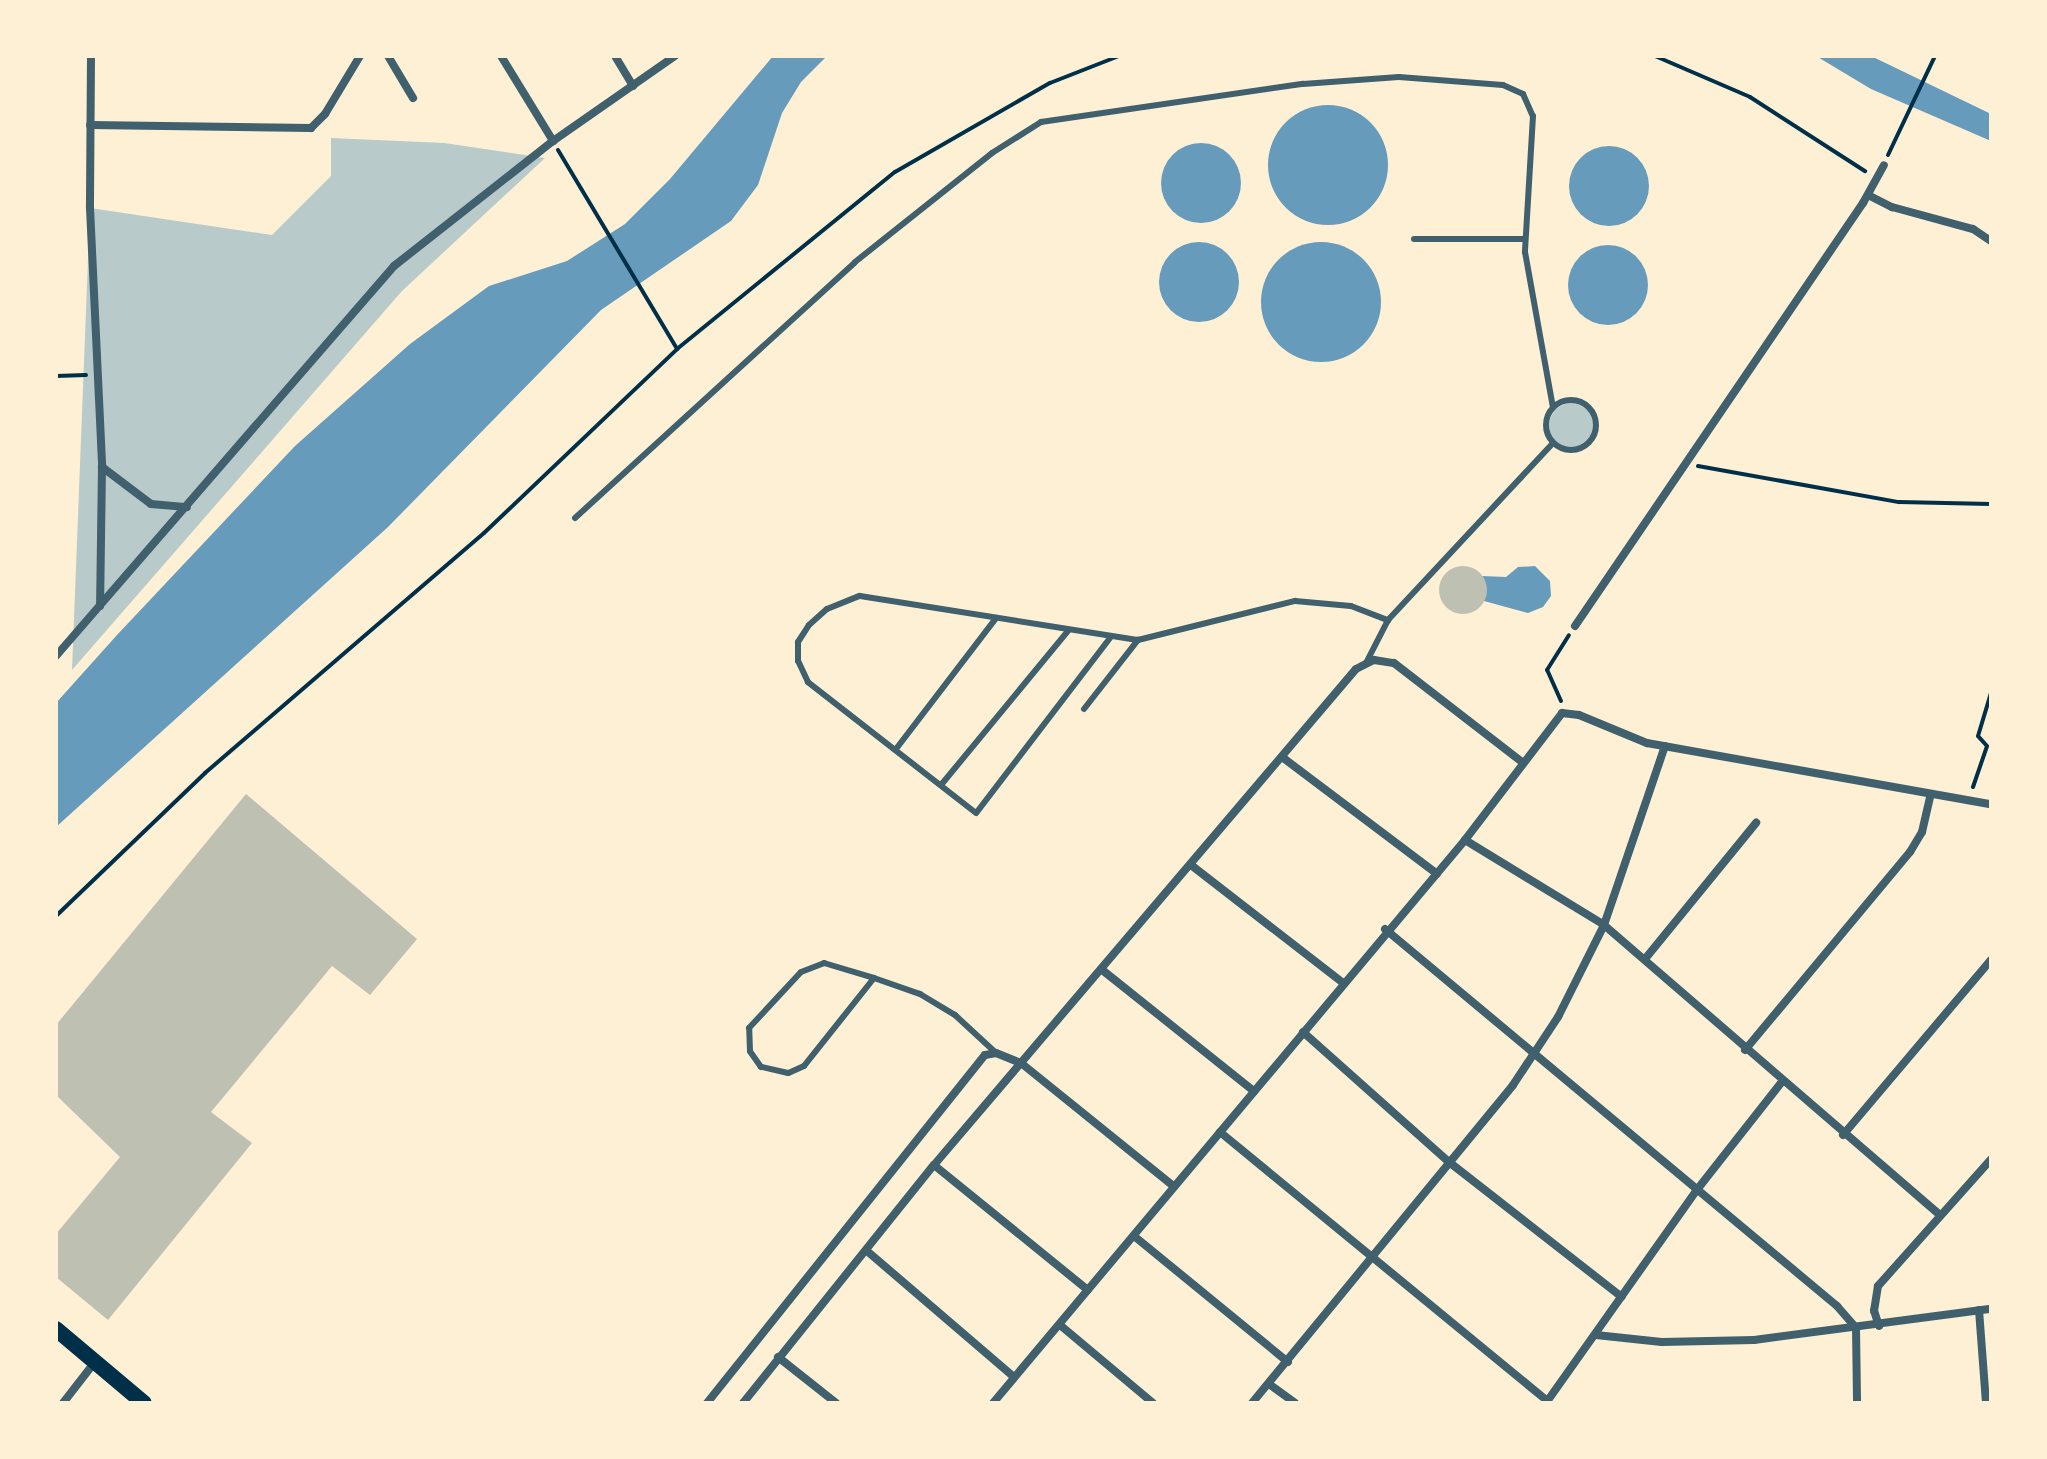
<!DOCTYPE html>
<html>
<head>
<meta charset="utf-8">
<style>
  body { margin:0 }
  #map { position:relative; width:2047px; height:1459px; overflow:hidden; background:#fdf0d5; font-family:"Alegreya Sans",sans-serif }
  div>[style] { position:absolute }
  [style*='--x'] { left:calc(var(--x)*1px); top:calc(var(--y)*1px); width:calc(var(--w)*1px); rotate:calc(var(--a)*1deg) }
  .green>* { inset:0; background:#b9caca }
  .round { border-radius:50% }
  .water>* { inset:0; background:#669bbc }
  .building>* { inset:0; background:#bec0b2 }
  .path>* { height:4px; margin:-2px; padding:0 2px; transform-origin:2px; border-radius:2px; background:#003049 }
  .service>* { height:6px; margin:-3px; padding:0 3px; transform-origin:3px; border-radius:3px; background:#3f606c }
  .service>.ring { margin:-3px; padding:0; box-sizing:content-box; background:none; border:6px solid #3f606c; border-radius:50% }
  .minor>* { height:8px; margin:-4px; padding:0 4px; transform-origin:4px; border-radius:4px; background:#3f606c }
  .secondary>* { height:16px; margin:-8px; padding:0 8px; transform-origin:8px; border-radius:8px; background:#003049 }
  span { translate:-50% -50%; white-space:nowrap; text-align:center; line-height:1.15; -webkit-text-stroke:7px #fdf0d5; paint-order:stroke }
  .frame { position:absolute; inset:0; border:58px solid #fdf0d5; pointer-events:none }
</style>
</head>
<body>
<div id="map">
  <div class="green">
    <i style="clip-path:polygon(331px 138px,444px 143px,545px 158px,402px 291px,72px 670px,90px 208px,272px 235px,331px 176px)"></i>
    <i class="round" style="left:1549px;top:403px;width:46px;height:46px"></i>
  </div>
  <div class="water">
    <i style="clip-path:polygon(773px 56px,827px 56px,801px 82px,782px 113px,758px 185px,731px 221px,601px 310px,388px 527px,56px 827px,56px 703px,117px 635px,295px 446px,410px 344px,489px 286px,567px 261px,625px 224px,670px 179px)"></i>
    <i style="clip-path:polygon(1816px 56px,1871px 56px,1991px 114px,1991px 141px,1871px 89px)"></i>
    <i class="round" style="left:1268px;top:105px;width:120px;height:120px"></i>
    <i class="round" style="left:1161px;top:143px;width:80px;height:80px"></i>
    <i class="round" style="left:1569px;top:146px;width:80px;height:80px"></i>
    <i class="round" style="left:1261px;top:242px;width:120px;height:120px"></i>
    <i class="round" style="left:1159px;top:242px;width:80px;height:80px"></i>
    <i class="round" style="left:1568px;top:245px;width:80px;height:80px"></i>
    <i style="clip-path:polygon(1535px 566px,1550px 581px,1551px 596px,1543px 607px,1528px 613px,1484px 601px,1482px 576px,1506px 577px,1518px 567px)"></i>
  </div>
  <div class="building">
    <i class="round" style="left:1439px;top:566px;width:48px;height:48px"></i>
    <i style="clip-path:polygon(246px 794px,417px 939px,370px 995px,332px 966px,211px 1112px,252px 1143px,108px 1320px,56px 1277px,56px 1234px,120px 1157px,56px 1095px,56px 1025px)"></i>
  </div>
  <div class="path">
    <i style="--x:1655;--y:56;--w:103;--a:23.3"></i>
    <i style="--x:1750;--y:97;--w:137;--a:32.8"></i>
    <i style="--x:558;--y:150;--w:232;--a:59.1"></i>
    <i style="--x:1888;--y:155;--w:110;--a:-64.6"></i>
    <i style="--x:56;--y:376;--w:30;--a:-2"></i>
    <i style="--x:1698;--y:466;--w:204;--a:10.2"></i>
    <i style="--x:1899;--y:502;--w:92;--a:1.2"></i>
    <i style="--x:1561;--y:701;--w:34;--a:-114"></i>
    <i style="--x:1547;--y:670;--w:41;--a:-57.8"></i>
    <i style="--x:1973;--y:787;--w:43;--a:-71.1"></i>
    <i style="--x:1987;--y:746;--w:13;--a:-132"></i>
    <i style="--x:1978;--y:736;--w:45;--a:-73.2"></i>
    <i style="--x:56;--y:916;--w:207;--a:-43.8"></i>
    <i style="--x:205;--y:773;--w:368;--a:-40.7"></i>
    <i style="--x:484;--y:533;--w:267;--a:-43.6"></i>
    <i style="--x:677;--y:349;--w:281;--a:-39.1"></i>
    <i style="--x:895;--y:172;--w:179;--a:-29.9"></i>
    <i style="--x:1050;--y:83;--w:74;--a:-21.4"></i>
  </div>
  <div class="service">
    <i style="--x:1414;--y:239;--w:111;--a:0"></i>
    <i class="ring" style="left:1546px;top:400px;width:44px;height:44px"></i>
    <i style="--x:575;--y:518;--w:379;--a:-42.4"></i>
    <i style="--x:855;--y:262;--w:175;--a:-38.5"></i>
    <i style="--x:992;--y:153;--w:58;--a:-32.3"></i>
    <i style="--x:1041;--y:122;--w:265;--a:-8.3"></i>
    <i style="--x:1303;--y:84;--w:96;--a:-4.2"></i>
    <i style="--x:1399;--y:77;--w:104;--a:4.4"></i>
    <i style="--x:1503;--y:85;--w:22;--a:24"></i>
    <i style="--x:1523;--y:94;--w:24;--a:66"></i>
    <i style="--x:1533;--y:116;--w:136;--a:93.4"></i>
    <i style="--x:1525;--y:252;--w:158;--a:79.8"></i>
    <i style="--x:1110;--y:638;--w:220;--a:127.4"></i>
    <i style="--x:976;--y:813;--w:213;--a:-142.1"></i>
    <i style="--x:808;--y:682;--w:23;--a:-115"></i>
    <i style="--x:798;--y:661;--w:19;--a:-90"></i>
    <i style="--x:798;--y:642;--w:20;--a:-57"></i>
    <i style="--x:809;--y:625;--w:24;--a:-42"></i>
    <i style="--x:827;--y:609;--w:35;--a:-22"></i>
    <i style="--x:860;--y:596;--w:281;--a:9"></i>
    <i style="--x:1138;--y:640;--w:162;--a:-14"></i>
    <i style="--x:1295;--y:601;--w:56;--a:5.1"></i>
    <i style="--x:1351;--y:606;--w:40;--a:21"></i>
    <i style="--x:1366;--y:663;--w:48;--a:-62.9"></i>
    <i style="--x:1388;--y:620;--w:242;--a:-47"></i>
    <i style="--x:1084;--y:709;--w:88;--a:-52"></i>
    <i style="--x:896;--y:749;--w:165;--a:-52.6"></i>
    <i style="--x:941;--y:785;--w:200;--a:-50.5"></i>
    <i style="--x:874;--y:978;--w:112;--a:128.5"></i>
    <i style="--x:804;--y:1066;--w:17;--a:156"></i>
    <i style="--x:788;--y:1073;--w:28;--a:-167"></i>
    <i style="--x:761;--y:1067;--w:19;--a:-125"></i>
    <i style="--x:750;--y:1051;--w:23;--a:-92"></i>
    <i style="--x:749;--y:1028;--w:76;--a:-47.1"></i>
    <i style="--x:801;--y:972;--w:25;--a:-21"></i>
    <i style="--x:824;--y:963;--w:52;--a:16.7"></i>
    <i style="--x:874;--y:978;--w:49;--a:19.2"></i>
    <i style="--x:920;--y:994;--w:41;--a:31"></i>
    <i style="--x:955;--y:1015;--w:56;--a:42.8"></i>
  </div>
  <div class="minor">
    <i style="--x:91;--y:56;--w:152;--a:90.4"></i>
    <i style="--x:90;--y:208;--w:259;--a:87.3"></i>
    <i style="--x:102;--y:467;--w:139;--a:90.8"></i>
    <i style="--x:388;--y:56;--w:49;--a:59.2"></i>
    <i style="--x:501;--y:56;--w:100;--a:58.5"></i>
    <i style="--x:615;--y:56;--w:35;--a:59"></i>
    <i style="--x:90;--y:125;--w:221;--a:0.8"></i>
    <i style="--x:311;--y:128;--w:20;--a:-45"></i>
    <i style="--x:325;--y:114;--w:68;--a:-58.9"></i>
    <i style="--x:1868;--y:195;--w:27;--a:27"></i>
    <i style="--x:1892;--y:207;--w:84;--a:15.2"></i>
    <i style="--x:1973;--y:229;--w:22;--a:34"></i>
    <i style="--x:102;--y:467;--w:61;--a:37.1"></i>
    <i style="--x:151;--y:504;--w:36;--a:5"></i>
    <i style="--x:1575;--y:626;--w:512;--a:-55.75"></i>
    <i style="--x:1863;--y:203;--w:43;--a:-61.1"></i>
    <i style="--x:56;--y:656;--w:516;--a:-49.09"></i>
    <i style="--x:394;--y:266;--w:202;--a:-38.2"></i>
    <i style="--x:553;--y:141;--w:149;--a:-34.9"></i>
    <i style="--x:1282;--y:757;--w:194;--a:37"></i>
    <i style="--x:1465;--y:840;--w:163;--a:31.4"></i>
    <i style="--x:1604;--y:925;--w:444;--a:40.8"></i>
    <i style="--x:1191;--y:865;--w:192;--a:37.8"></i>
    <i style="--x:1385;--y:929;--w:589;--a:39.83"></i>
    <i style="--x:1837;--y:1306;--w:29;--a:49"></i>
    <i style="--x:1856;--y:1328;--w:75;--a:89.2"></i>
    <i style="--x:1645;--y:959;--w:176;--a:-50.8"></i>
    <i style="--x:1101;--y:969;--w:196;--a:38.6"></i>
    <i style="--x:1303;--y:1032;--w:195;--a:41.7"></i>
    <i style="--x:1449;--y:1162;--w:219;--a:38"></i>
    <i style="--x:1745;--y:1050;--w:258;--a:-50.2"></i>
    <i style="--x:1910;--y:852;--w:23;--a:-59"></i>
    <i style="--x:1922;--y:832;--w:37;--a:-77"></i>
    <i style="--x:1220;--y:1132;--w:423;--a:39.4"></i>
    <i style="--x:1843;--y:1135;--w:229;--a:-49.8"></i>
    <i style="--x:934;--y:1165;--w:198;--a:39.1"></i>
    <i style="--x:1134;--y:1236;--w:199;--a:39.3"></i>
    <i style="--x:867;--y:1251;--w:192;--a:40.6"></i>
    <i style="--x:1979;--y:1310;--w:93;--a:85.7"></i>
    <i style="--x:1060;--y:1325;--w:121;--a:40"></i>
    <i style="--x:1879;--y:1326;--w:16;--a:-108"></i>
    <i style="--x:1874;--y:1311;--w:25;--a:-81"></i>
    <i style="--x:1878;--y:1286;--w:170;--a:-48.3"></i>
    <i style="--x:1596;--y:1335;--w:66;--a:6.1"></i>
    <i style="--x:1662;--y:1342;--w:92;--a:-1.2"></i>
    <i style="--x:1754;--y:1340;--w:239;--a:-7.5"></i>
    <i style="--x:778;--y:1357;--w:74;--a:38.4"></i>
    <i style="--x:1269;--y:1384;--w:32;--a:36"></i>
    <i style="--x:63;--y:1403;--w:51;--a:-52.2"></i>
    <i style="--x:707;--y:1403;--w:445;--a:-51.4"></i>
    <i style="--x:985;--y:1055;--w:11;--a:-10"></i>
    <i style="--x:996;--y:1053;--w:27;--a:22"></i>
    <i style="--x:1021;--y:1063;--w:194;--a:38.9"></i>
    <i style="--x:743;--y:1403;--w:305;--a:-51.3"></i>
    <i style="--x:934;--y:1165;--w:651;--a:-49.61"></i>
    <i style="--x:1356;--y:669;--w:20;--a:-27"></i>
    <i style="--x:1374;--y:660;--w:20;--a:9"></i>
    <i style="--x:1394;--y:663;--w:162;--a:37.7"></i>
    <i style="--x:993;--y:1403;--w:735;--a:-50.02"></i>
    <i style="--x:1465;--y:840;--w:160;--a:-52.6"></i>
    <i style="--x:1562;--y:713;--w:17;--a:7"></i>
    <i style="--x:1579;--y:715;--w:74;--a:22.4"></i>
    <i style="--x:1647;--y:743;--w:349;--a:10.1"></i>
    <i style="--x:1252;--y:1403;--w:411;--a:-50.6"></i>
    <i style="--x:1513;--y:1085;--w:82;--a:-56.5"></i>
    <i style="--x:1558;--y:1017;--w:103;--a:-63.4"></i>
    <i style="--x:1604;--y:925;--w:189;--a:-71.2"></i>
    <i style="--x:1546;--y:1403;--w:260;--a:-54.7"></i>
    <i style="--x:1696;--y:1191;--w:137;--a:-51.8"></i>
  </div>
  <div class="secondary">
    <i style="--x:56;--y:1329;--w:115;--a:40.1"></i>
  </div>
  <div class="frame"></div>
</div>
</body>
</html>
